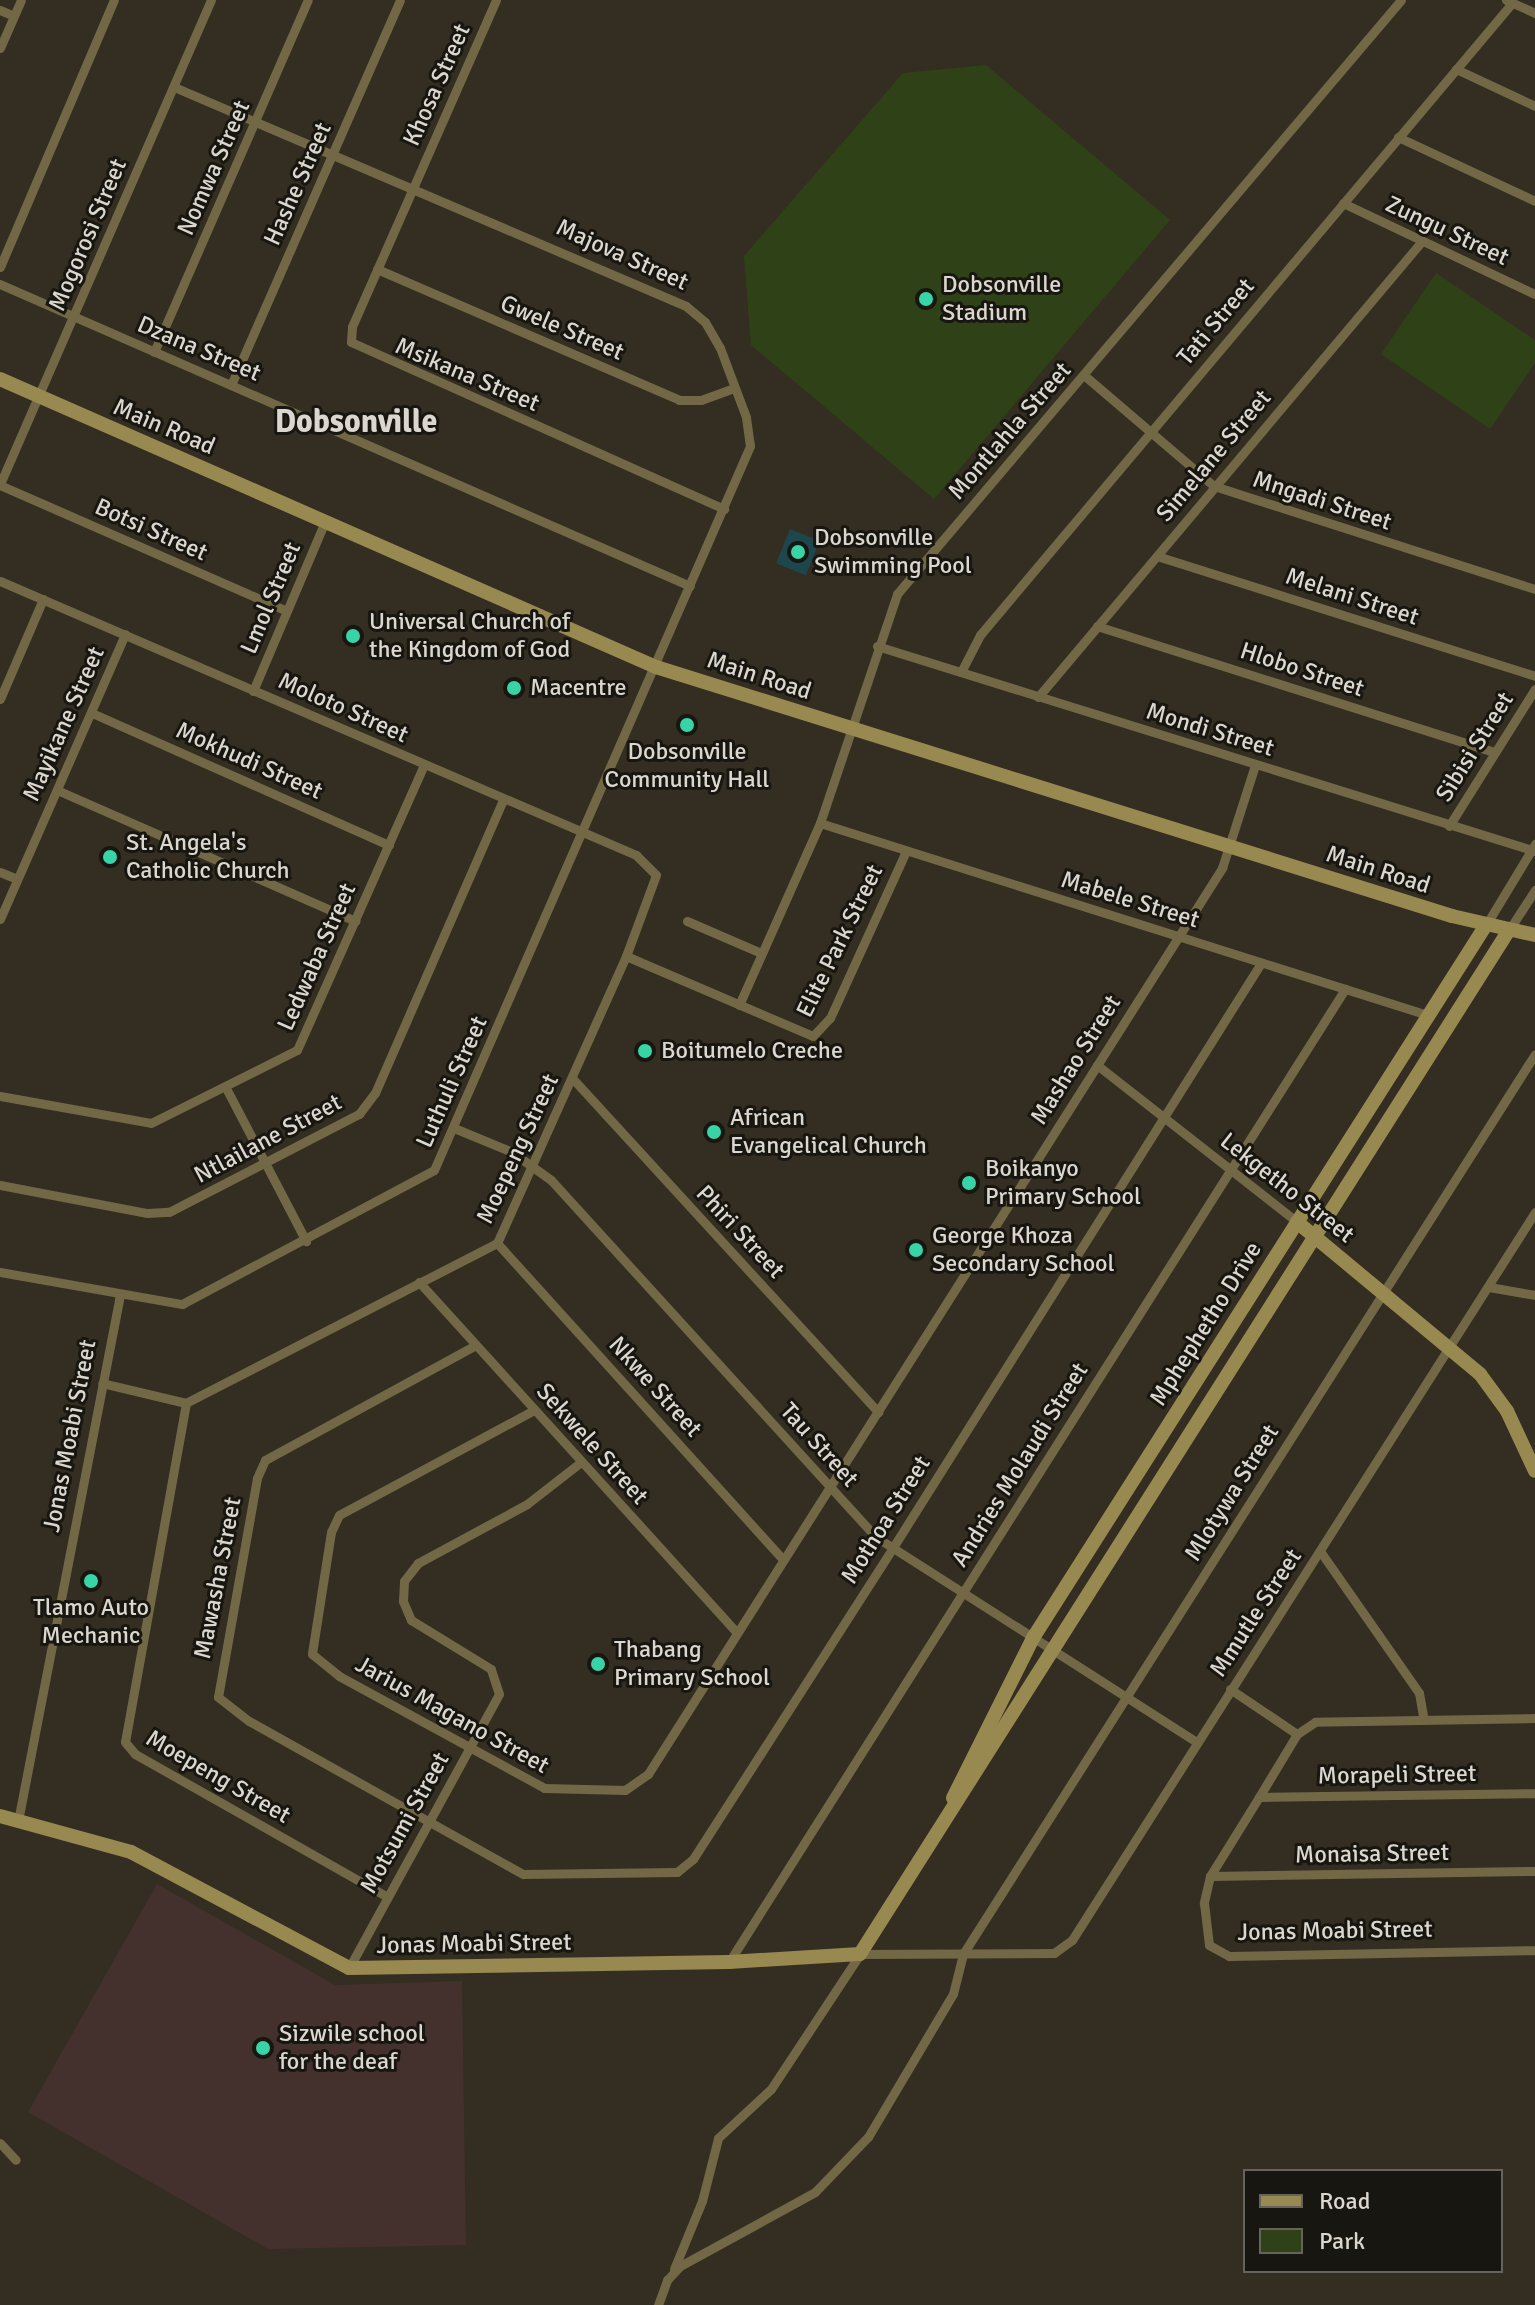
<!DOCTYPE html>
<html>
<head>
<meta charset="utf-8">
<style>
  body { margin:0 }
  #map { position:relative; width:1535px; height:2305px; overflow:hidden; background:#332e21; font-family:Signika,sans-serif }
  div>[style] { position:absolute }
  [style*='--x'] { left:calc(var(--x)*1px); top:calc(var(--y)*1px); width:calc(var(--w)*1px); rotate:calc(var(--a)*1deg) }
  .education>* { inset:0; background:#44302d }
  .green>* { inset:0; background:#2f4217 }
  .water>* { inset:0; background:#1e474d; transform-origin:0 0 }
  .street>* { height:9px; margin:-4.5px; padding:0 4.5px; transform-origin:4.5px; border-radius:4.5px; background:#726846 }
  .secondary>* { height:14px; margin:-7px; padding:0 7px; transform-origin:7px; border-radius:7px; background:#988950 }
  .dots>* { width:22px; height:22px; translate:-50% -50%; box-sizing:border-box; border:4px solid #181610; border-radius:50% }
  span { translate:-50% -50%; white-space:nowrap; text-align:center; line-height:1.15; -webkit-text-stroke:6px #181610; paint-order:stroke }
  .street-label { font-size:24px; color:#dbd7cf }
  .poi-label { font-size:24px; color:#dbd7cf }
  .left { translate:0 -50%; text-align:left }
  .district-label { font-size:32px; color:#dbd7cf; font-weight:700 }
  .legend { position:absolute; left:1243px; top:2169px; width:260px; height:104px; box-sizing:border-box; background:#181610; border:2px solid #66635c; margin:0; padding:10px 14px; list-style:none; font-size:24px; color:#dbd7cf }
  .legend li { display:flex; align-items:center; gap:16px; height:40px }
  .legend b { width:40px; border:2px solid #66635c }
</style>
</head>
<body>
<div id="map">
  <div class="education">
    <i style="clip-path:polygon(157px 1884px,335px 1985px,462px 1981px,466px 2245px,268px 2249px,28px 2112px)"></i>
  </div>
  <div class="green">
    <i style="clip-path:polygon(986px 65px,1170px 220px,934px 499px,751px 345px,744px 256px,903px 73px)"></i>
    <i style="clip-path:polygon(1436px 273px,1535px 340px,1535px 363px,1490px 429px,1381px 354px)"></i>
  </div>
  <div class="water">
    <i style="left:790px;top:529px;width:32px;height:37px;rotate:22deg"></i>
  </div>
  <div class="street">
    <i style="--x:496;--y:0;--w:357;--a:113.8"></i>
    <i style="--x:352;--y:327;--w:15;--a:94"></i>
    <i style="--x:351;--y:342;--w:409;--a:24.1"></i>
    <i style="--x:1506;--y:0;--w:32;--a:24"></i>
    <i style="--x:0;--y:10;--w:15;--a:23"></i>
    <i style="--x:0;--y:48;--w:52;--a:-66.4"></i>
    <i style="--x:1456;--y:69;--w:87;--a:25.1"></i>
    <i style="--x:1398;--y:137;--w:151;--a:25"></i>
    <i style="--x:1343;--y:203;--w:212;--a:25.4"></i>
    <i style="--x:0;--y:267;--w:290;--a:-66.9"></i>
    <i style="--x:377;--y:269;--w:329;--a:23.4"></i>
    <i style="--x:679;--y:400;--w:22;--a:0"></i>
    <i style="--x:701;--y:400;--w:35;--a:-20"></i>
    <i style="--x:0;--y:284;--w:753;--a:23.64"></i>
    <i style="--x:154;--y:352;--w:384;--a:-66.4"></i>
    <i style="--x:1085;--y:376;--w:170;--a:40.5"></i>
    <i style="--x:1214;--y:486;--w:337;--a:17.8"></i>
    <i style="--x:231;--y:385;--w:420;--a:-66.3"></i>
    <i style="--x:0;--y:484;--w:528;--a:-66.45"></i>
    <i style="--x:0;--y:485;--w:313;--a:23.7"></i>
    <i style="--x:1157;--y:556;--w:397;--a:17.6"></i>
    <i style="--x:0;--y:581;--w:693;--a:23.31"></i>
    <i style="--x:636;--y:855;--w:28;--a:45"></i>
    <i style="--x:656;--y:875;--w:86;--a:110.3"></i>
    <i style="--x:626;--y:956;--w:315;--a:114.2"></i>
    <i style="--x:497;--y:1243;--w:350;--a:152.8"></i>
    <i style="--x:186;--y:1403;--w:86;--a:-166.6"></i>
    <i style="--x:1097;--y:626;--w:417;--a:17.6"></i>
    <i style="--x:877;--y:646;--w:689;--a:17.3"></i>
    <i style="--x:961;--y:672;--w:42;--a:-62.8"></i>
    <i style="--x:980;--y:635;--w:826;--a:-49.91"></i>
    <i style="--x:253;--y:691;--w:185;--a:-67"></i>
    <i style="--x:1038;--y:697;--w:596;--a:-49.9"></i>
    <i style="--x:0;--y:699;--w:109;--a:-66.7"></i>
    <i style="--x:92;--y:713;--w:325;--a:24"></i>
    <i style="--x:57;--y:790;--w:326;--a:23.7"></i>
    <i style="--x:820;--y:823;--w:638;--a:17.53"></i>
    <i style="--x:1449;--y:826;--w:162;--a:-57.9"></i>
    <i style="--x:0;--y:872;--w:18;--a:22"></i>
    <i style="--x:0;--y:919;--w:311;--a:-66.3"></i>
    <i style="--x:687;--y:921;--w:81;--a:23.4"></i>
    <i style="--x:1486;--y:925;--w:95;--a:-58.8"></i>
    <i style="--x:1509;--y:930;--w:48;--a:-57"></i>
    <i style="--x:626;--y:956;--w:203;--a:23.2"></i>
    <i style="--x:813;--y:1036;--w:25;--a:-47"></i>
    <i style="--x:830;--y:1018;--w:183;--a:-65.5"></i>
    <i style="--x:739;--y:1005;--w:199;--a:-66"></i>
    <i style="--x:820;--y:823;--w:242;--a:-71.4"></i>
    <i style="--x:897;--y:594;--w:779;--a:-49.69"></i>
    <i style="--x:1097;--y:1065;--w:254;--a:38.1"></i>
    <i style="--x:573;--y:1079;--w:452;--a:47.5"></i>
    <i style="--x:226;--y:1088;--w:173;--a:62.4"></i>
    <i style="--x:0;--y:1096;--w:153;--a:10.1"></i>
    <i style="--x:151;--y:1123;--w:163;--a:-26.6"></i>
    <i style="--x:297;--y:1050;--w:312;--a:-66"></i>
    <i style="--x:454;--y:1128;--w:63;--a:22.5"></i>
    <i style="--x:512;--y:1152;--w:48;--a:35.7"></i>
    <i style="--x:551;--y:1180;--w:483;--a:47.7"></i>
    <i style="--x:876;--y:1537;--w:381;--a:32.6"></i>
    <i style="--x:0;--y:1185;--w:150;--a:10.8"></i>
    <i style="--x:147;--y:1213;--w:22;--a:-3"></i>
    <i style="--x:169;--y:1212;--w:214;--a:-27.3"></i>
    <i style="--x:359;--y:1114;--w:26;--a:-53"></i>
    <i style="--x:375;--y:1093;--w:320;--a:-66.4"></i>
    <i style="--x:497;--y:1243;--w:426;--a:47.9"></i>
    <i style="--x:0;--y:1272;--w:185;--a:10"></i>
    <i style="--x:182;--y:1304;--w:285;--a:-28"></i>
    <i style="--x:434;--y:1170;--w:790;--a:-66.42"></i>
    <i style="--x:750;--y:446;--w:29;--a:-98"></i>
    <i style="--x:746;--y:417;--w:74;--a:-110.6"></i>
    <i style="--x:720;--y:348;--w:30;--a:-120"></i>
    <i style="--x:705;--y:322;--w:25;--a:-140"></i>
    <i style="--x:686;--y:306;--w:557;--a:-156.84"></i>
    <i style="--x:419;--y:1282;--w:472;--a:47.8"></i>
    <i style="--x:1489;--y:1287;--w:47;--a:9.9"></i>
    <i style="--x:474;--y:1346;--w:238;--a:151.4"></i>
    <i style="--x:265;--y:1460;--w:20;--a:114"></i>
    <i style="--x:257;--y:1478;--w:222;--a:100.1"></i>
    <i style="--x:218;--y:1697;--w:39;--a:38"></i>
    <i style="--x:249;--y:1721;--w:314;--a:29.2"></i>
    <i style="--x:523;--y:1874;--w:154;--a:-0.7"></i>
    <i style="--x:677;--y:1872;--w:21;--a:-39"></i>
    <i style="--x:693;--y:1859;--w:368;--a:-57.3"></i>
    <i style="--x:892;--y:1549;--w:693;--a:-57.8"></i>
    <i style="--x:186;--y:1403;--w:344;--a:100.2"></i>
    <i style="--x:125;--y:1742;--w:16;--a:50"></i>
    <i style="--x:135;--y:1754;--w:288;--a:29.5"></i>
    <i style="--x:534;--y:1410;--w:221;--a:151.7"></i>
    <i style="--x:339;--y:1515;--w:19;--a:115"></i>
    <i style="--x:331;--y:1532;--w:123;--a:98.9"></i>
    <i style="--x:312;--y:1654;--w:35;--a:39"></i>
    <i style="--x:339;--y:1676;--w:234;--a:28.6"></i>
    <i style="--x:544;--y:1788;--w:81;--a:1.4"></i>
    <i style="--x:625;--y:1790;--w:28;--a:-35"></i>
    <i style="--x:648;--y:1774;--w:1073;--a:-57.64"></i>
    <i style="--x:1222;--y:868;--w:108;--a:-72.2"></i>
    <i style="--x:1320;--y:1551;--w:173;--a:55.1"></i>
    <i style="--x:1419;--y:1693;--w:23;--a:80"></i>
    <i style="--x:1230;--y:1689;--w:81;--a:33.9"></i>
    <i style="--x:1535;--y:1718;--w:220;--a:179"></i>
    <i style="--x:1315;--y:1722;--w:22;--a:146"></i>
    <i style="--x:1297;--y:1734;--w:74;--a:121.1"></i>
    <i style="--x:1259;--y:1797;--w:93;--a:121.8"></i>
    <i style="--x:1210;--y:1876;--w:28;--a:103"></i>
    <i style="--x:1204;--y:1903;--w:42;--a:83.2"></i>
    <i style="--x:1209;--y:1945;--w:23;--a:29"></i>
    <i style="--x:1229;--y:1956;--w:306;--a:-1.1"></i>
    <i style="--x:1259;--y:1797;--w:276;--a:-0.8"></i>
    <i style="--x:18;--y:1821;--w:536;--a:-79.03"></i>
    <i style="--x:1210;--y:1876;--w:325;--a:-0.9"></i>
    <i style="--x:729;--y:1962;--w:1152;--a:-57.66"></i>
    <i style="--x:349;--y:1968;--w:312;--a:-61.3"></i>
    <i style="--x:499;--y:1694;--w:26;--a:-108"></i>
    <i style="--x:491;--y:1669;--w:94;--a:-148.5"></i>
    <i style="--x:411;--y:1620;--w:21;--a:-113"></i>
    <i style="--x:403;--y:1601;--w:20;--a:-87"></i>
    <i style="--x:404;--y:1581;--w:23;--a:-52"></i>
    <i style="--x:418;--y:1563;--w:124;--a:-28.4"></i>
    <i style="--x:527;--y:1504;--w:68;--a:-37.9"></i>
    <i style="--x:0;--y:2143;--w:23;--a:47"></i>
    <i style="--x:674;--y:2269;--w:74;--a:-67.6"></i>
    <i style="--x:702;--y:2201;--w:65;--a:-75.7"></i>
    <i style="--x:718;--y:2138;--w:72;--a:-42.8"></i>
    <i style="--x:771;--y:2089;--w:162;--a:-56.6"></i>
    <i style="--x:860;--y:1954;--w:194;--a:-0.3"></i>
    <i style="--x:1054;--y:1953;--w:22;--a:-36"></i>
    <i style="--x:1072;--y:1940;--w:863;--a:-57.54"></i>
    <i style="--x:658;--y:2305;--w:27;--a:-70"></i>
    <i style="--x:667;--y:2280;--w:19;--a:-47"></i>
    <i style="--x:680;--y:2266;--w:154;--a:-28.7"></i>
    <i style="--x:815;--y:2192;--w:76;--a:-46.1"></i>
    <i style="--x:868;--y:2137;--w:166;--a:-59.3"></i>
    <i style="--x:953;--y:1994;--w:41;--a:-76"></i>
    <i style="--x:963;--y:1954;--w:1066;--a:-57.56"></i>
  </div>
  <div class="secondary">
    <i style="--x:0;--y:379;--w:716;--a:23.7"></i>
    <i style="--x:656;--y:667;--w:834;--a:17.37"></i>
    <i style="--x:1452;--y:916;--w:85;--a:12.9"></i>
    <i style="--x:1297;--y:1222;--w:238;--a:39.7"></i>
    <i style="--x:1480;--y:1374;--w:46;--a:53.9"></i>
    <i style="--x:1507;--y:1411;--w:66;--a:65"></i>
    <i style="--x:953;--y:1798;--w:179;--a:-63.4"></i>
    <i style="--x:1033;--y:1638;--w:845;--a:-57.57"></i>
    <i style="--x:0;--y:1816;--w:136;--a:15.4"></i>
    <i style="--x:131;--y:1852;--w:247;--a:28"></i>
    <i style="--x:349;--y:1968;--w:380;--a:-0.9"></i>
    <i style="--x:729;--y:1962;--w:131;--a:-3.5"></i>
    <i style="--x:860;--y:1954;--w:1212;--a:-57.63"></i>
  </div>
  <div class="dots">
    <i style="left:926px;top:299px;background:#39d4a5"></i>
    <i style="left:798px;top:552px;background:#39d4a5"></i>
    <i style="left:353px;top:636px;background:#39d4a5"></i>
    <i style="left:514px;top:688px;background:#39d4a5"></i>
    <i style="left:687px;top:725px;background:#39d4a5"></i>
    <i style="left:110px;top:857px;background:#39d4a5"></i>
    <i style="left:645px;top:1051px;background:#39d4a5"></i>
    <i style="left:714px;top:1132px;background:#39d4a5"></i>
    <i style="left:969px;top:1183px;background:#39d4a5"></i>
    <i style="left:916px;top:1250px;background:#39d4a5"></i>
    <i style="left:91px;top:1581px;background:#39d4a5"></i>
    <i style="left:598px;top:1664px;background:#39d4a5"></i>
    <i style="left:263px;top:2048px;background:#39d4a5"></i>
  </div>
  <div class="street-label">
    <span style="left:437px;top:85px;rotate:-66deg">Khosa Street</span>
    <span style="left:214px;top:168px;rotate:-66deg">Nomwa Street</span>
    <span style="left:298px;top:184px;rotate:-66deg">Hashe Street</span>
    <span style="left:1447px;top:231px;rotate:25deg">Zungu Street</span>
    <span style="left:88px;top:235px;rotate:-67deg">Mogorosi Street</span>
    <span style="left:622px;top:255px;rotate:24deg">Majova Street</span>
    <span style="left:1216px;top:322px;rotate:-50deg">Tati Street</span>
    <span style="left:562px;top:328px;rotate:23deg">Gwele Street</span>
    <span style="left:199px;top:349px;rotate:23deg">Dzana Street</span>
    <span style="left:467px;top:375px;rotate:23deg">Msikana Street</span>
    <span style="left:164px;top:427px;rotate:23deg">Main Road</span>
    <span style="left:1010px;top:431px;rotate:-49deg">Montlahla Street</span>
    <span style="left:1214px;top:456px;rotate:-50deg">Simelane Street</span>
    <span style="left:1322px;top:501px;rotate:18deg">Mngadi Street</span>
    <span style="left:151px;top:530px;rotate:24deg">Botsi Street</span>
    <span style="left:1352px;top:597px;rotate:18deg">Melani Street</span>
    <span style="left:271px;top:598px;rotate:-67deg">Lmol Street</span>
    <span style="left:1302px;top:670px;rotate:18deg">Hlobo Street</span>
    <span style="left:759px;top:676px;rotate:18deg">Main Road</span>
    <span style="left:343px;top:708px;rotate:24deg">Moloto Street</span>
    <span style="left:64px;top:724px;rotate:-66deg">Mayikane Street</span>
    <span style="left:1210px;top:730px;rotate:17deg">Mondi Street</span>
    <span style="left:1475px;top:747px;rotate:-58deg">Sibisi Street</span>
    <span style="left:249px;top:761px;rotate:24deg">Mokhudi Street</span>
    <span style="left:1378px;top:870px;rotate:18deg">Main Road</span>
    <span style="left:1130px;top:900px;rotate:17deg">Mabele Street</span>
    <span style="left:840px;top:941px;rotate:-64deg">Elite Park Street</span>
    <span style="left:317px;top:957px;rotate:-66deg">Ledwaba Street</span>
    <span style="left:1076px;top:1060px;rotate:-58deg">Mashao Street</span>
    <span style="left:452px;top:1082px;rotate:-66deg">Luthuli Street</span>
    <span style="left:268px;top:1139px;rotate:-28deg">Ntlailane Street</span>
    <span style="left:518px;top:1149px;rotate:-65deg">Moepeng Street</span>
    <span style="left:1287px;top:1188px;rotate:38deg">Lekgetho Street</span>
    <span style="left:740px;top:1232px;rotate:47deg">Phiri Street</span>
    <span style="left:1206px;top:1324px;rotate:-58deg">Mphephetho Drive</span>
    <span style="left:655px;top:1387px;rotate:48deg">Nkwe Street</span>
    <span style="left:70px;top:1436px;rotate:-79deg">Jonas Moabi Street</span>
    <span style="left:592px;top:1444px;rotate:48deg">Sekwele Street</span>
    <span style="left:819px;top:1445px;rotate:48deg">Tau Street</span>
    <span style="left:1020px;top:1465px;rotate:-58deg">Andries Molaudi Street</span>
    <span style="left:1232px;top:1493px;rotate:-58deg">Mlotywa Street</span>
    <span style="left:886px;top:1520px;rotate:-58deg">Mothoa Street</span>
    <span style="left:218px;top:1578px;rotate:-79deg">Mawasha Street</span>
    <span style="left:1256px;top:1613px;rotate:-57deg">Mmutle Street</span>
    <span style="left:452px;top:1715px;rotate:29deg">Jarius Magano Street</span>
    <span style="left:1397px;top:1775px;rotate:-1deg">Morapeli Street</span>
    <span style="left:218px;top:1777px;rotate:30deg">Moepeng Street</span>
    <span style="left:405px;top:1823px;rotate:-61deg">Motsumi Street</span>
    <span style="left:1372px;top:1854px;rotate:-1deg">Monaisa Street</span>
    <span style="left:1335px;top:1931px;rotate:-1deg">Jonas Moabi Street</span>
    <span style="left:474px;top:1944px;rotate:-1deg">Jonas Moabi Street</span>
  </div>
  <div class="poi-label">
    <span class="left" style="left:942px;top:299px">Dobsonville<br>Stadium</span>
    <span class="left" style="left:814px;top:552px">Dobsonville<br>Swimming Pool</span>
    <span class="left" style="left:369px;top:636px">Universal Church of<br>the Kingdom of God</span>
    <span class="left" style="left:530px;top:688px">Macentre</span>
    <span style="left:687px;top:766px">Dobsonville<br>Community Hall</span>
    <span class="left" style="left:126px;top:857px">St. Angela's<br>Catholic Church</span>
    <span class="left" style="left:661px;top:1051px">Boitumelo Creche</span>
    <span class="left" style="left:730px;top:1132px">African<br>Evangelical Church</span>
    <span class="left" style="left:985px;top:1183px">Boikanyo<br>Primary School</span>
    <span class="left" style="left:932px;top:1250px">George Khoza<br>Secondary School</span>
    <span style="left:91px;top:1622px">Tlamo Auto<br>Mechanic</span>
    <span class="left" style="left:614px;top:1664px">Thabang<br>Primary School</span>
    <span class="left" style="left:279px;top:2048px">Sizwile school<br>for the deaf</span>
  </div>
  <div class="district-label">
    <span style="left:356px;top:422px">Dobsonville</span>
  </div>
  <ul class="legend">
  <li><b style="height:10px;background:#988950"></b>Road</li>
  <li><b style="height:22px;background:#2f4217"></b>Park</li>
  </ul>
</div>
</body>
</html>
